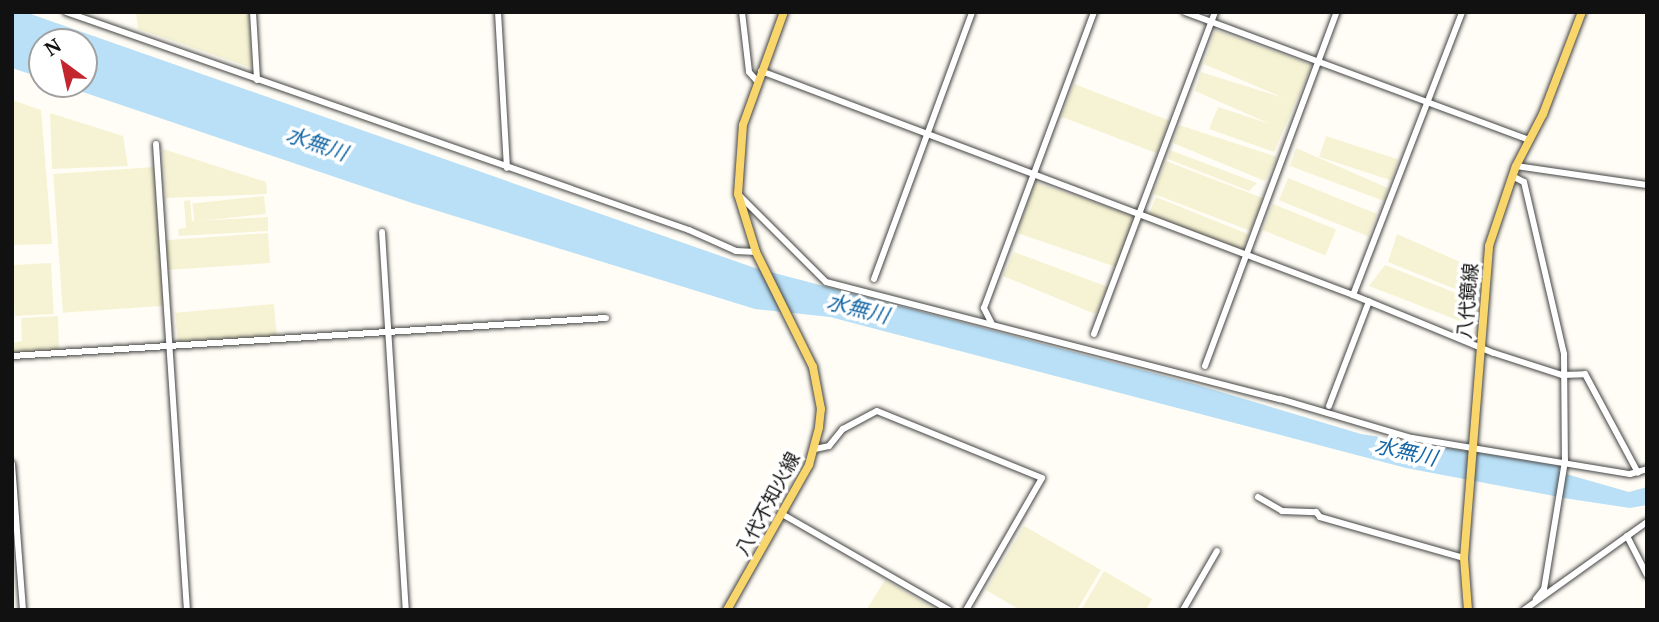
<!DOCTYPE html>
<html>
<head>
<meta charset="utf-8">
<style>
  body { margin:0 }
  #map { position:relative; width:1659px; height:622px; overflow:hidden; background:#fffdf5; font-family:"Noto Serif","Noto Sans JP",serif }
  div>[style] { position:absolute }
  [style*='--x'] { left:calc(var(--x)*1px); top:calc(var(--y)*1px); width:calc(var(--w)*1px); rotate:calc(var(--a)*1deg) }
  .farmland>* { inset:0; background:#f6f3d4; transform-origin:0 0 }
  .water>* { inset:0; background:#b9e0f7 }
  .roads { filter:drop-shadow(0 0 2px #444) drop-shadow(0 0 2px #444) }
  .minor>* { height:6px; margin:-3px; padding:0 3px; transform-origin:3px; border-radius:3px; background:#fff }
  .major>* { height:8px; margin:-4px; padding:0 4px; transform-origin:4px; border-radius:4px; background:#f9d66b }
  span { translate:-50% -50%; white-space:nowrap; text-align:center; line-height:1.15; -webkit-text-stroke:7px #fff; paint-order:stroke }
  .street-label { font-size:19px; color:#111 }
  .water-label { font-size:21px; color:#1768a6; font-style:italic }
  .frame { position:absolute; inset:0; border:14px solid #111; pointer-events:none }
  .north { position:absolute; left:28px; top:28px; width:70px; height:70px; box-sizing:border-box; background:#fff; border:2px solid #a0a0a0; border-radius:50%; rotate:327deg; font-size:19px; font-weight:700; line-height:28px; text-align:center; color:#111 }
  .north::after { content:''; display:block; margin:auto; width:24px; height:32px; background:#c4262e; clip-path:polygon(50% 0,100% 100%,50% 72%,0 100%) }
</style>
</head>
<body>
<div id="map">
  <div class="farmland">
    <i style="clip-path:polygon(136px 12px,249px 12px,252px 68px,138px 29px)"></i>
    <i style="clip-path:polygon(1215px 30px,1312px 65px,1274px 152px,1209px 129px,1218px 107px,1270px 124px,1195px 91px,1201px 72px,1284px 98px,1204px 64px)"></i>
    <i style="left:1074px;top:84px;width:102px;height:35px;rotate:21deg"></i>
    <i style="clip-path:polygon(12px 100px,41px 110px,52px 244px,12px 245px)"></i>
    <i style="clip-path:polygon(50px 113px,123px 136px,128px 166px,52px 169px)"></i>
    <i style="clip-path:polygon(1179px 125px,1277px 157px,1265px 181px,1173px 143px)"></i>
    <i style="left:1326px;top:136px;width:76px;height:22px;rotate:18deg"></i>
    <i style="clip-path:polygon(1296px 148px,1388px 188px,1384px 201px,1290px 166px)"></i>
    <i style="clip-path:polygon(163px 149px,266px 182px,267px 194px,166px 198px)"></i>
    <i style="clip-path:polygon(1170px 150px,1257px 183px,1249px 191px,1168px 159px)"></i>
    <i style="left:1166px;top:161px;width:104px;height:35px;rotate:21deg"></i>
    <i style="left:154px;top:167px;width:139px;height:101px;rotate:86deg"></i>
    <i style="left:1288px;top:178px;width:96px;height:24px;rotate:22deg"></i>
    <i style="left:1035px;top:182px;width:105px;height:54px;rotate:19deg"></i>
    <i style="left:264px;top:196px;width:18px;height:72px;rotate:84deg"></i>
    <i style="left:1156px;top:197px;width:100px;height:20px;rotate:22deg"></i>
    <i style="clip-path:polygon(190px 200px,192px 221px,268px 217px,268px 231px,179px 236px,178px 229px,186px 228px,184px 201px)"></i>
    <i style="left:1273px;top:204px;width:68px;height:28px;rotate:22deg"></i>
    <i style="left:268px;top:233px;width:30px;height:103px;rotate:86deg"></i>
    <i style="clip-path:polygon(1397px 234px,1467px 265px,1470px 295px,1388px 262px)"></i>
    <i style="clip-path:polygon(1014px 252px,1108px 287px,1095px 314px,1003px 276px)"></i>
    <i style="left:51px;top:263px;width:51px;height:39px;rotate:87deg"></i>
    <i style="clip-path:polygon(1385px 265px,1466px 297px,1465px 323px,1369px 286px)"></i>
    <i style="left:274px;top:304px;width:33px;height:99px;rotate:85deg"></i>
    <i style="clip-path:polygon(58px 316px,59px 351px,12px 353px,12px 343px,22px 341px,21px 318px)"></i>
    <i style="clip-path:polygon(1024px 526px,1101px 570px,1077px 610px,1020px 610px,986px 590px)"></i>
    <i style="clip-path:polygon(1104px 571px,1152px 599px,1146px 610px,1081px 610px)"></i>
    <i style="clip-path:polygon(885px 580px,936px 610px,867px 609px)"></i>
  </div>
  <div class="water">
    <i style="clip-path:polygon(12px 12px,25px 12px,755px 268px,1191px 383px,1361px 434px,1560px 466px,1559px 472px,1629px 492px,1647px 487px,1647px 505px,1630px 508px,1570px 499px,1406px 468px,830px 317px,755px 309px,412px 203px,59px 84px,84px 84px,84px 42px,42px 42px,42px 78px,12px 68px)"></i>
  </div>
  <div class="roads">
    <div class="minor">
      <i style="--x:66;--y:12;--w:660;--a:19.29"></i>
      <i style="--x:689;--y:230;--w:51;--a:24.1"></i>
      <i style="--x:736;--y:251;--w:20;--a:3"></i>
      <i style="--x:253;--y:12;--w:68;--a:86.6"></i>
      <i style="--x:498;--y:12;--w:156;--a:86.7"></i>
      <i style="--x:742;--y:12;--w:60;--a:83.3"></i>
      <i style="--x:749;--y:72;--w:12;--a:48"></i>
      <i style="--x:1185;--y:12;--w:365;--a:20.4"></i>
      <i style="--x:761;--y:71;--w:633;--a:20.73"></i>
      <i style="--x:1353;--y:295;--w:152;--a:22.4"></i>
      <i style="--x:1494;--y:353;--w:71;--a:17.9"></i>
      <i style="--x:1562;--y:375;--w:23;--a:-2"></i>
      <i style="--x:1585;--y:374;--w:112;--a:61.8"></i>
      <i style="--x:156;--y:144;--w:467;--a:86.2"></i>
      <i style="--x:1516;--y:166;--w:132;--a:8.3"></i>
      <i style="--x:1514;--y:177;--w:11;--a:27"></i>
      <i style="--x:1524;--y:182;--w:177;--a:76.9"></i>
      <i style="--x:1564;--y:354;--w:107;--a:89.5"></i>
      <i style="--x:1565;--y:461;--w:130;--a:99.3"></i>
      <i style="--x:1544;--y:589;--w:13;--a:129"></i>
      <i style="--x:738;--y:194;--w:124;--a:45"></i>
      <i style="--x:826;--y:282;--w:469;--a:14.5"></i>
      <i style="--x:1280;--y:399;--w:138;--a:16.5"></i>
      <i style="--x:1412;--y:438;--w:221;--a:9.4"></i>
      <i style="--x:1630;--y:474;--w:18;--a:-16"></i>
      <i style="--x:382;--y:232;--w:379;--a:86.4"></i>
      <i style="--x:874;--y:279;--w:284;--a:-69.8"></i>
      <i style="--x:1353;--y:295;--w:303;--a:-68.9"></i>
      <i style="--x:992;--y:324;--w:18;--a:-117"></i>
      <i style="--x:984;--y:308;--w:316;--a:-69.6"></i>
      <i style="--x:1094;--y:334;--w:344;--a:-69.4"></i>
      <i style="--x:12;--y:356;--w:595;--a:-3.66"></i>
      <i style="--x:1205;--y:366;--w:378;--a:-69.6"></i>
      <i style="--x:1329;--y:406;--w:112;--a:-69.1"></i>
      <i style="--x:815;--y:449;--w:14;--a:-12"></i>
      <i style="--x:829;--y:446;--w:22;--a:-51"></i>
      <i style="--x:843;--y:429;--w:38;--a:-28"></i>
      <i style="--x:877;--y:411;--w:178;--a:22.1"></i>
      <i style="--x:1042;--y:478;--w:152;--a:119.9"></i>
      <i style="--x:12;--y:464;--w:146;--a:85.7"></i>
      <i style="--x:1258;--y:497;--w:28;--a:30"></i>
      <i style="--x:1282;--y:511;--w:34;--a:2"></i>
      <i style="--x:1316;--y:512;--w:6;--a:51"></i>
      <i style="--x:1320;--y:517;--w:150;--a:15.9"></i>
      <i style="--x:782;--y:514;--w:193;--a:29.9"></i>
      <i style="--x:1627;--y:536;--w:44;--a:62.9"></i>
      <i style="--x:1183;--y:610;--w:68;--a:-60"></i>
      <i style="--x:1524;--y:610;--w:151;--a:-35.6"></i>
    </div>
    <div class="major">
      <i style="--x:727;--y:610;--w:167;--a:-60.5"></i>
      <i style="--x:809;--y:465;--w:39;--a:-75"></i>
      <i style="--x:819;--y:427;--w:18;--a:-84"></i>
      <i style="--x:821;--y:409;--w:43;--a:-100.8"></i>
      <i style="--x:813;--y:367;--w:128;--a:-116.4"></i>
      <i style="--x:756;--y:252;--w:61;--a:-107.2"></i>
      <i style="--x:738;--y:194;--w:69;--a:-85.9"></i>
      <i style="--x:743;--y:125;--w:120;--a:-70.1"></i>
      <i style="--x:1468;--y:610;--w:52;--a:-94.4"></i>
      <i style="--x:1464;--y:558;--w:313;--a:-85.4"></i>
      <i style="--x:1489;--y:246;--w:84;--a:-71.4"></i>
      <i style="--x:1516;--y:166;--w:59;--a:-62.6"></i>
      <i style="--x:1543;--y:114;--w:109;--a:-69.1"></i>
    </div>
  </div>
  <div class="street-label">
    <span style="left:1468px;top:301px;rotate:-85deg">八代鏡線</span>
    <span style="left:768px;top:504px;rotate:-62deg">八代不知火線</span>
  </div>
  <div class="water-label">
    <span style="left:317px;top:143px;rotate:19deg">水無川</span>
    <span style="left:858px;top:308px;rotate:14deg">水無川</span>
    <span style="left:1406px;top:451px;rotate:13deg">水無川</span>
  </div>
  <div class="frame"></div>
  <div class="north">N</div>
</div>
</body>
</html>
